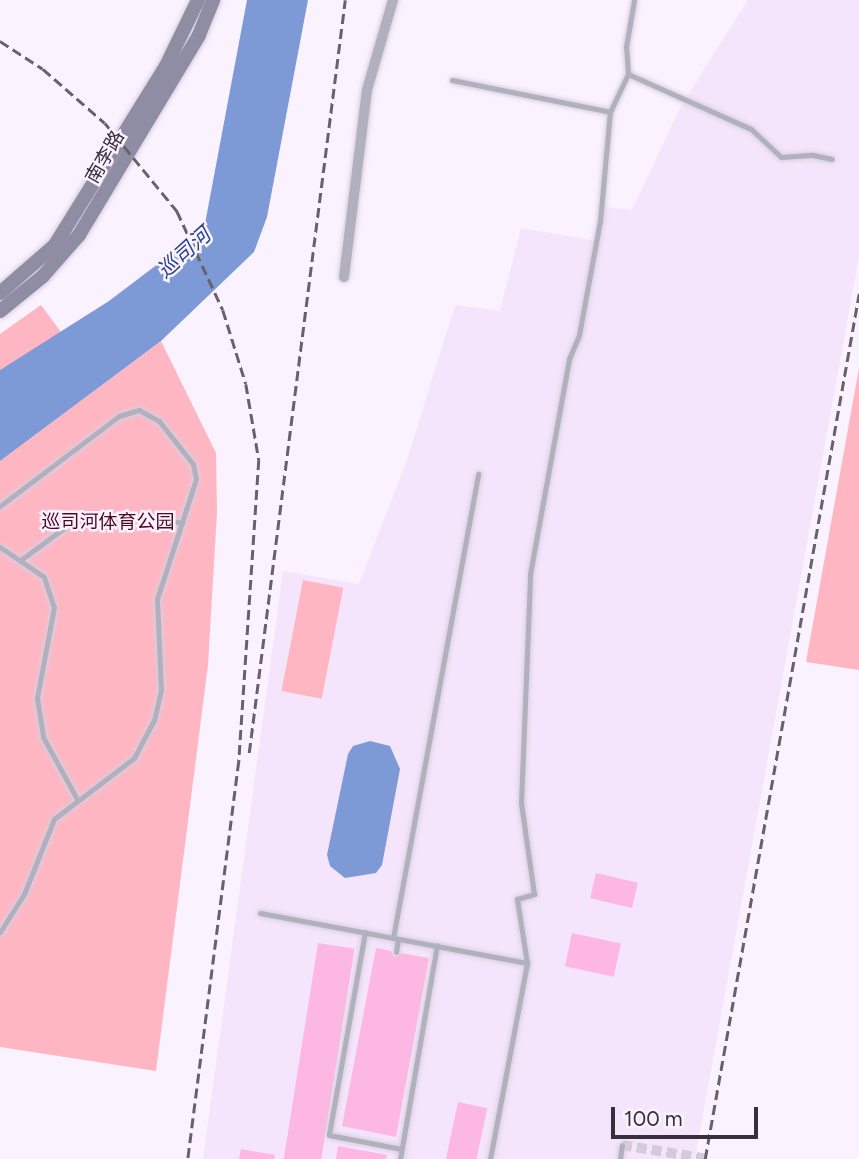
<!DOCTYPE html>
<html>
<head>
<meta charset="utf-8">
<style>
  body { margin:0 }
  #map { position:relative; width:859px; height:1159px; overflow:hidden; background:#fbf2ff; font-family:Figtree,"Noto Sans SC",sans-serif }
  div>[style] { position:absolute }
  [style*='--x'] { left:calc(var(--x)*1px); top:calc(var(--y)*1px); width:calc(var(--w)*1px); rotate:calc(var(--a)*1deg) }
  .built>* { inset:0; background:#f5e5fc }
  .green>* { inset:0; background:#feb6c3; transform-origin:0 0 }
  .water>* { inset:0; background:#7d9ad6 }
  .building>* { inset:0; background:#fcb8e2; transform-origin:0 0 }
  .street-tunnel>* { height:10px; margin-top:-5px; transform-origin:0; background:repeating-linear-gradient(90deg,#d4cbd8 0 10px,transparent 0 15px) }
  .roads { filter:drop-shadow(0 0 2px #d8cfdc) drop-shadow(0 0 2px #d8cfdc) }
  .lane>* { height:5px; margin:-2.5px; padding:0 2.5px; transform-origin:2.5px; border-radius:2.5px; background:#b1b0bf }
  .street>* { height:10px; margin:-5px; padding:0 5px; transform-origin:5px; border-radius:5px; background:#b1b0bf }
  .secondary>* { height:14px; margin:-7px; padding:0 7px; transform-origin:7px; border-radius:7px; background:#8f8da3 }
  .rail>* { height:2.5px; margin-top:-1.25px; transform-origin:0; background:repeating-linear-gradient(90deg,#69606c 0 10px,transparent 0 15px) }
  span { translate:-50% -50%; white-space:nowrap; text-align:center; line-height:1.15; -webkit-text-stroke:5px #fbf2ff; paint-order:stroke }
  .street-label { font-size:19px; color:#382f3b }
  .park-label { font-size:19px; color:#4f0a21 }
  .water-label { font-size:21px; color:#26448c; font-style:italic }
  .scale { position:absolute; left:611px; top:1107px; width:147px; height:32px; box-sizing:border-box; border:4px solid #382f3b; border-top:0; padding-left:9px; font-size:21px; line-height:24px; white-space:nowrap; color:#382f3b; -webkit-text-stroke:5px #fbf2ff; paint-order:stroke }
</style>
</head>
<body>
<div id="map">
  <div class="built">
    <i style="clip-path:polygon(748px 0,859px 0,859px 257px,695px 1159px,203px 1159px,283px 571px,359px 584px,407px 460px,455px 305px,500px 311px,521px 228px,598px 241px,605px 207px,632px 210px,682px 104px)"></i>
  </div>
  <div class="green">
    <i style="clip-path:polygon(41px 305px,61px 332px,0 370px,0 334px)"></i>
    <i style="clip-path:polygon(161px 341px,216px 453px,217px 512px,208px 665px,156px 1071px,0 1047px,0 461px)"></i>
    <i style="clip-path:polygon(859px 368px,859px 670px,806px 662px)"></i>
    <i style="left:303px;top:580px;width:41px;height:113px;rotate:11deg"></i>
  </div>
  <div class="water">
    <i style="clip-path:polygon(247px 0,308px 0,267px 217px,254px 252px,161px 341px,0 461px,0 370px,109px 301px,204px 229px)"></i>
    <i style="clip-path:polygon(370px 741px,390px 746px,400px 769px,382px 865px,376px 873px,345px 878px,330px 866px,327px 855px,348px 754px,353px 746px)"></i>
  </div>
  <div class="building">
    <i style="left:596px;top:873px;width:43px;height:26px;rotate:13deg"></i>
    <i style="left:572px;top:933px;width:50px;height:34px;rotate:12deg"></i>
    <i style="left:318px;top:943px;width:37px;height:219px;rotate:9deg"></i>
    <i style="clip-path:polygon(376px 948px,391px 951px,395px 957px,401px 953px,429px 958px,396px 1137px,342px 1126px)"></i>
    <i style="left:458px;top:1102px;width:30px;height:58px;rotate:12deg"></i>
    <i style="clip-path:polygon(338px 1146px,387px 1155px,386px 1159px,336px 1159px)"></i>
    <i style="clip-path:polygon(241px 1149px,275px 1155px,274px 1159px,239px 1159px)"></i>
  </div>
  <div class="street-tunnel">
    <i style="--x:622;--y:1145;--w:87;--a:9.2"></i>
  </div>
  <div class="roads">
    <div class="lane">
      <i style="--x:628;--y:74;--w:135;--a:24.1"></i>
      <i style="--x:751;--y:129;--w:41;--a:43"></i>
      <i style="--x:781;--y:157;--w:32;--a:-4"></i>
      <i style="--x:813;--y:155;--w:19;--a:12"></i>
      <i style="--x:452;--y:80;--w:161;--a:11.4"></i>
      <i style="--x:0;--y:506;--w:149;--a:-37.1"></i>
      <i style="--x:119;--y:416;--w:21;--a:-17"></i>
      <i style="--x:139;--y:410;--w:23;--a:29"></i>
      <i style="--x:159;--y:421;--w:55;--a:51.7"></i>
      <i style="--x:193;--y:464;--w:15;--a:79"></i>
      <i style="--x:196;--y:479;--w:126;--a:108"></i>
      <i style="--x:157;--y:599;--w:91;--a:87.5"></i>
      <i style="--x:161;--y:690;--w:31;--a:103"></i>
      <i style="--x:154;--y:720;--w:43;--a:117.8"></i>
      <i style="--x:134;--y:758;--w:101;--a:142.7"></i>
      <i style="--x:54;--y:819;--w:81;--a:111.8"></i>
      <i style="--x:24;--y:894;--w:45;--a:122.3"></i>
      <i style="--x:0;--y:547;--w:53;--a:34.3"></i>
      <i style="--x:44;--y:577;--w:32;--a:72"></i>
      <i style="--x:54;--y:607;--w:93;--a:100.6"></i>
      <i style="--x:37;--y:698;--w:39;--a:81"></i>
      <i style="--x:43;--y:737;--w:71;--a:61.3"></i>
      <i style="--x:22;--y:559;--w:71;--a:-36.4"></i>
      <i style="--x:79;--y:517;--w:66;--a:0"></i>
      <i style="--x:145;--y:517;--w:38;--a:9"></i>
      <i style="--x:260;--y:913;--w:272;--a:10.6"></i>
      <i style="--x:365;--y:932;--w:206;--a:100.1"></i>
      <i style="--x:329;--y:1135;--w:74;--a:10.9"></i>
      <i style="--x:393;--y:938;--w:472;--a:-79.6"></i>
      <i style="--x:396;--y:952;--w:13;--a:-81"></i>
      <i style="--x:400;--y:1159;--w:217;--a:-80.2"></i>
      <i style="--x:490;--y:1159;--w:199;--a:-79.3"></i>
      <i style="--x:527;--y:963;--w:65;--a:-98.9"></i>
      <i style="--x:517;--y:899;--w:18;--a:-16"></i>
      <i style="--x:534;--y:894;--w:92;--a:-98.1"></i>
      <i style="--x:521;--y:803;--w:229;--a:-87.7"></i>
      <i style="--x:530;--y:574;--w:219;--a:-79.7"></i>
      <i style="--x:569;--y:359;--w:26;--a:-67"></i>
      <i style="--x:579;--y:335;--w:116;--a:-79.6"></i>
      <i style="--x:600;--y:221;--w:109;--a:-84.8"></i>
      <i style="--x:610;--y:112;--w:42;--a:-64.7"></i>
      <i style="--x:628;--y:74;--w:27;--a:-94"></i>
      <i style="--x:626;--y:47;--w:48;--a:-80.3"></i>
      <i style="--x:620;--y:1159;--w:14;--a:-82"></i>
    </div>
    <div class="street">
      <i style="--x:344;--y:277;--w:188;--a:-83"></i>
      <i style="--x:367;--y:90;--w:94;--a:-73.9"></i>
    </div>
    <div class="secondary">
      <i style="--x:0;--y:293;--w:73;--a:-41.1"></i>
      <i style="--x:55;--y:245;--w:211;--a:-58.2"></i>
      <i style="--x:166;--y:66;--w:73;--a:-64.1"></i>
      <i style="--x:0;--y:311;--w:55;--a:-39.1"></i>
      <i style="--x:43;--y:276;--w:55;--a:-48.7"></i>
      <i style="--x:79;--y:235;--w:233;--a:-59"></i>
      <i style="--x:199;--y:35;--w:38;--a:-68"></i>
    </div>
  </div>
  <div class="rail">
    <i style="--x:0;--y:41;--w:51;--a:33.1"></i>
    <i style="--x:43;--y:69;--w:82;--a:41.1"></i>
    <i style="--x:105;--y:123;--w:114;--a:50.7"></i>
    <i style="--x:177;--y:211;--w:109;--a:65.1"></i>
    <i style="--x:223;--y:310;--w:77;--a:72.7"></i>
    <i style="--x:246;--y:384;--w:77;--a:80.3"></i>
    <i style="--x:259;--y:460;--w:302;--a:93.8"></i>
    <i style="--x:239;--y:761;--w:401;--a:97.3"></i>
    <i style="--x:249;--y:753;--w:759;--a:-82.73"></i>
    <i style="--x:705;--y:1159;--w:879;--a:-79.91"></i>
  </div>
  <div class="street-label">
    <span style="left:105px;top:157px;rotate:-60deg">南李路</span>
  </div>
  <div class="park-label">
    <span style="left:108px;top:522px">巡司河体育公园</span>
  </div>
  <div class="water-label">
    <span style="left:184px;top:253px;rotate:-42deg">巡司河</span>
  </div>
  <div class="scale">100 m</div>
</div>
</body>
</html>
